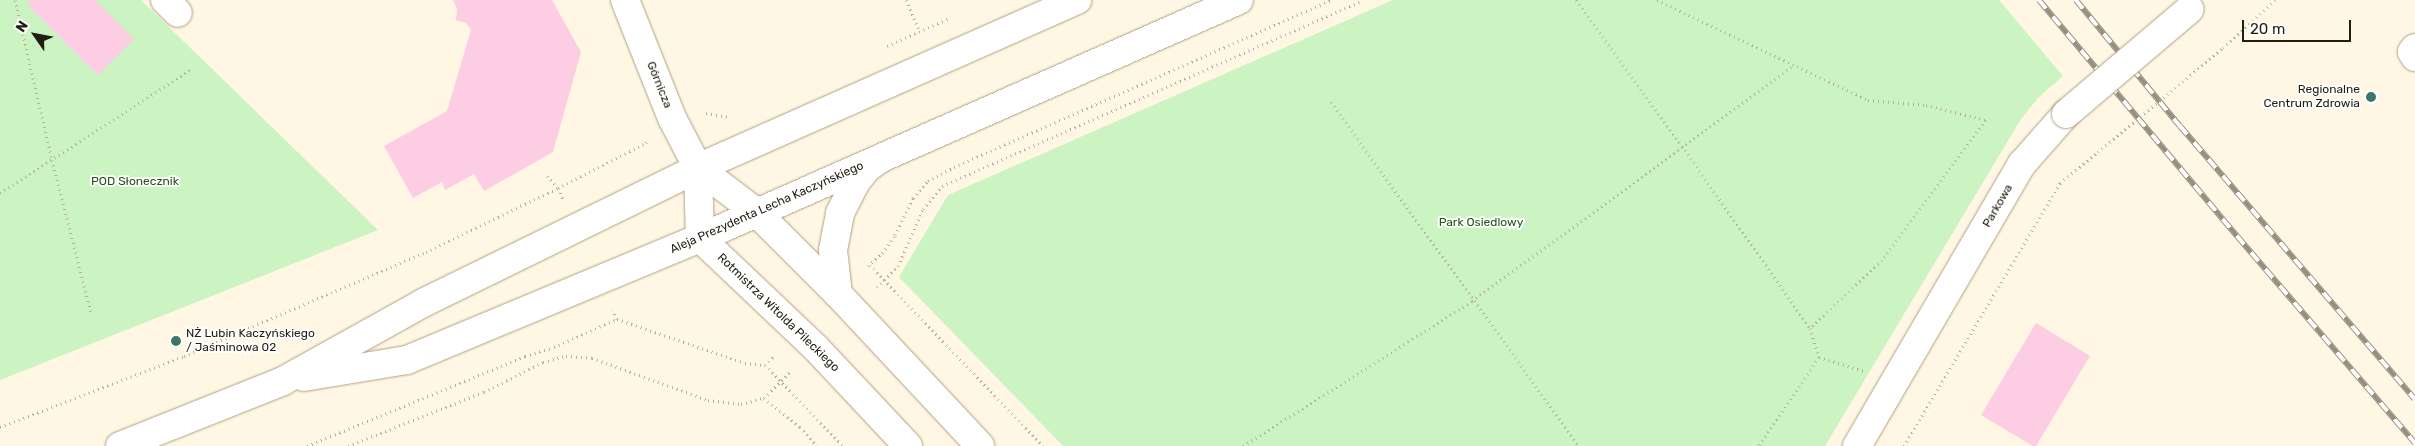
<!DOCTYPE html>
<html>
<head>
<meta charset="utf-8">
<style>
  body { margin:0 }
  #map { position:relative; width:2415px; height:446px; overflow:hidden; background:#fff6e3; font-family:Rubik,sans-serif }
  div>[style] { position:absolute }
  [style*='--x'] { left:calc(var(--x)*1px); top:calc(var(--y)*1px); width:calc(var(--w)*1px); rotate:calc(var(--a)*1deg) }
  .green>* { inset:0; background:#cbf4c2 }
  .building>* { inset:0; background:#fdcde4 }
  .path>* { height:3px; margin-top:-1.5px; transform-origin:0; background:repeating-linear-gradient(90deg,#b7af9e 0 1px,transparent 0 5px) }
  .roads { filter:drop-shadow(0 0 1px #afa182) drop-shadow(0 0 1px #afa182) }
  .minor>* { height:28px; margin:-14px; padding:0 14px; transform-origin:14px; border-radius:14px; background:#fff }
  .major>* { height:28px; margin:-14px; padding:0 14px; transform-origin:14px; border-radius:14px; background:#fff }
  .rail>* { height:5.5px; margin-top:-2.75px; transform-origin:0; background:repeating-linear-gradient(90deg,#fff 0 11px,#968f7f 0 22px); box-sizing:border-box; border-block:1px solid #968f7f }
  .path-bridge>* { height:3px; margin-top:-1.5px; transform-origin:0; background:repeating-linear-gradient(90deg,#b7af9e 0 1px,transparent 0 5px) }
  .bridges { filter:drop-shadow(0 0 1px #afa182) drop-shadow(0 0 1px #afa182) }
  .minor-bridge>* { height:28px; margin:-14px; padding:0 14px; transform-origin:14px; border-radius:14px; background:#fff }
  .dots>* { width:14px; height:14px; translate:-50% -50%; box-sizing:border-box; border:2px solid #fff; border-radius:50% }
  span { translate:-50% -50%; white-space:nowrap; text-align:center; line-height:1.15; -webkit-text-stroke:4px #fff; paint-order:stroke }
  .street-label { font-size:12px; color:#221d11 }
  .poi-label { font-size:12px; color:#221d11 }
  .right { translate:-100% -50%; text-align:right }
  .left { translate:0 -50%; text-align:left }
  .park-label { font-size:12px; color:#225416 }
  .north { position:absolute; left:10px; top:10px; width:50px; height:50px; -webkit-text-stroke:4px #fff; paint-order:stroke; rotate:303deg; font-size:14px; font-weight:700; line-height:20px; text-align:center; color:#221d11 }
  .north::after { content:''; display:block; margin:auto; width:18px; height:22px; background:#221d11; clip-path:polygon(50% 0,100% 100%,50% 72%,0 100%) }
  .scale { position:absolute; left:2242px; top:20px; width:109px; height:22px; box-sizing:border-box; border:2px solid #221d11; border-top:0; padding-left:6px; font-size:15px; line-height:18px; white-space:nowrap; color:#221d11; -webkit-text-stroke:4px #fff; paint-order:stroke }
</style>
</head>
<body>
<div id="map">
  <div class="green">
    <i style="clip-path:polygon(0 0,141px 0,378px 230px,0 380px)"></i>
    <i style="clip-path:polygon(1393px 0,1999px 0,2063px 76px,2038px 98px,2021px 119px,1825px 446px,1063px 446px,899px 277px,948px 195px)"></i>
  </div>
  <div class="building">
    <i style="clip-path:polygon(31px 0,95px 0,134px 39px,98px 75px,27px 4px)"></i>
    <i style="clip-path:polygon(453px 0,552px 0,581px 52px,553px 152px,484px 191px,474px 174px,445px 190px,442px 182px,413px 198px,384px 146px,447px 111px,471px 30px,466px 23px,456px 20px,457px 9px)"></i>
    <i style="clip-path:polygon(2036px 323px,2090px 356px,2036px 446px,2033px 446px,1981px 415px)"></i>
  </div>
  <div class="path">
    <i style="--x:15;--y:0;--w:164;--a:77"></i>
    <i style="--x:52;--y:160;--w:158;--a:75.7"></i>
    <i style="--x:906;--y:0;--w:34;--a:66"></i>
    <i style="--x:1576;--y:0;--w:180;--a:54"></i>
    <i style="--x:1682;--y:146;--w:223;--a:54.9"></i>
    <i style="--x:1657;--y:0;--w:233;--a:25.4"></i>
    <i style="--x:1868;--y:100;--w:58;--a:4.9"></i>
    <i style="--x:1926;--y:105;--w:62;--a:14"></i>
    <i style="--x:1986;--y:120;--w:174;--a:126.6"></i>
    <i style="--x:1882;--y:260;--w:99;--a:136.6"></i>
    <i style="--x:1810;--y:328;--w:30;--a:73"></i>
    <i style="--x:1819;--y:357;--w:107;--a:124"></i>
    <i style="--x:887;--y:46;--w:69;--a:-24"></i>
    <i style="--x:2223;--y:48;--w:71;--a:-42.7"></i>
    <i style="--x:1331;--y:102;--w:424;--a:54.2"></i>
    <i style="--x:706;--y:113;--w:23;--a:10"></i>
    <i style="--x:547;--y:176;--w:11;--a:49"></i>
    <i style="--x:558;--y:188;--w:12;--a:66"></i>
    <i style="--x:0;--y:193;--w:229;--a:-32.9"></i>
    <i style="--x:870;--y:265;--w:250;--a:46.3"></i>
    <i style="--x:868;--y:266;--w:19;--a:-43"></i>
    <i style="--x:882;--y:253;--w:22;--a:-54"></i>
    <i style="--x:895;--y:235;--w:41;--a:-64.1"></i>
    <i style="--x:913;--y:198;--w:23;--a:-49"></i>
    <i style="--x:928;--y:181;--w:30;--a:-28"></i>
    <i style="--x:954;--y:167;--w:412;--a:-23.9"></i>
    <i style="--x:877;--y:287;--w:30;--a:-45"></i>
    <i style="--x:898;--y:266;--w:62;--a:-66.3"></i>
    <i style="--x:923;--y:209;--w:30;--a:-50"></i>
    <i style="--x:942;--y:186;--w:460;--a:-23.8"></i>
    <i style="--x:617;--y:319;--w:135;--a:19"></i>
    <i style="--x:745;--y:363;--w:20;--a:6"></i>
    <i style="--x:765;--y:365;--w:112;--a:46.1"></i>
    <i style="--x:1819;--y:357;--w:47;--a:17.3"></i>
    <i style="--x:765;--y:365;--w:14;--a:-45"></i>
    <i style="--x:764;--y:398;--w:46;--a:38.9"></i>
    <i style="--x:800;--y:427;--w:25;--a:48"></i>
    <i style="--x:0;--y:427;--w:197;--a:-21.1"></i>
    <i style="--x:184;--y:356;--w:263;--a:-23.3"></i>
    <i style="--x:426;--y:252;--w:147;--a:-25.9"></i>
    <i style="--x:558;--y:188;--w:99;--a:-27.1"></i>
    <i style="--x:646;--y:143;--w:3;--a:-72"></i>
    <i style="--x:307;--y:446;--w:236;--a:-22.4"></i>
    <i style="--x:525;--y:356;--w:30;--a:-17"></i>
    <i style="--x:554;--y:347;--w:69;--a:-24"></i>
    <i style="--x:617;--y:319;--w:10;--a:-114"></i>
    <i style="--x:348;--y:446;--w:146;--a:-21.7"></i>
    <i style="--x:484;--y:392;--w:66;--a:-27"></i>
    <i style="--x:543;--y:362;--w:24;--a:-15"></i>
    <i style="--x:566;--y:356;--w:26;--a:4"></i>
    <i style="--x:592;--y:358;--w:123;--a:19.9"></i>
    <i style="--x:708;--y:400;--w:33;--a:7"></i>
    <i style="--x:741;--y:404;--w:24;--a:-15"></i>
    <i style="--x:764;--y:398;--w:40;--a:-45"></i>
    <i style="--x:1243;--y:446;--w:271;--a:-32.3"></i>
    <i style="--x:1472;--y:301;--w:400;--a:-36.2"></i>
    <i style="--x:1904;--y:446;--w:306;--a:-59.3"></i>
    <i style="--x:2060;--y:183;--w:49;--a:-39.2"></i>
  </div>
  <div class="roads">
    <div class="minor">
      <i style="--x:165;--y:0;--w:18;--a:45"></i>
      <i style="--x:625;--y:0;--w:127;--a:68.3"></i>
      <i style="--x:672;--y:118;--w:56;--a:62.5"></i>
      <i style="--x:698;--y:168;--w:73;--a:37.2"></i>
      <i style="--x:756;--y:212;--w:116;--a:45"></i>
      <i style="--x:838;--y:294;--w:208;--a:46.9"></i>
      <i style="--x:2415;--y:48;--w:5;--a:127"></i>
      <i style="--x:2412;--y:52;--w:6;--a:59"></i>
      <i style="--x:698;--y:168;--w:70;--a:88.4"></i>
      <i style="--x:700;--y:238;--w:158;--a:43.5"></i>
      <i style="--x:815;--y:347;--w:136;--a:46.8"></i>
      <i style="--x:838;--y:294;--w:44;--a:-96.5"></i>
      <i style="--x:833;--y:250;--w:38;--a:-79"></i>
      <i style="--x:840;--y:213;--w:35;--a:-63"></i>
      <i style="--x:856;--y:182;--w:18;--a:-52"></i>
      <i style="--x:867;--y:168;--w:16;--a:-35"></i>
      <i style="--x:1857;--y:446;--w:327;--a:-59.7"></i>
      <i style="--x:2022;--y:164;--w:67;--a:-48.7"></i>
    </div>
    <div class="major">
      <i style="--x:304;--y:377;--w:104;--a:-9.4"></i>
      <i style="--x:407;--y:360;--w:317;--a:-22.6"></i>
      <i style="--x:700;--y:238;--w:589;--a:-23.82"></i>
      <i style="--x:120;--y:446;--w:175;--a:-21.7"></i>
      <i style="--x:283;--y:381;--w:160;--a:-29.1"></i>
      <i style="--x:423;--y:303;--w:306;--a:-26.1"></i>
      <i style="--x:698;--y:168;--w:415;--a:-23.9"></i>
    </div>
  </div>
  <div class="rail">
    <i style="--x:2039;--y:0;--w:308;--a:50"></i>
    <i style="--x:2237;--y:236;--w:273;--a:49.3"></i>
    <i style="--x:2076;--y:0;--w:163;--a:50.5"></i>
    <i style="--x:2180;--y:126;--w:360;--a:49.3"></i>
  </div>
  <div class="path-bridge">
    <i style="--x:2098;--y:152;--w:163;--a:-39.8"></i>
  </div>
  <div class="bridges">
    <div class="minor-bridge">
      <i style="--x:2066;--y:114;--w:162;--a:-40.3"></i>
    </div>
  </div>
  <div class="dots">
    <i style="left:2371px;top:97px;background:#387a6a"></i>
    <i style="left:176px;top:341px;background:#387a6a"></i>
  </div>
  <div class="street-label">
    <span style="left:659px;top:85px;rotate:68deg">Górnicza</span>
    <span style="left:1998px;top:206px;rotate:-60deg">Parkowa</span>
    <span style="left:767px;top:208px;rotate:-24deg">Aleja Prezydenta Lecha Kaczyńskiego</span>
    <span style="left:778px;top:313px;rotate:44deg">Rotmistrza Witolda Pileckiego</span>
  </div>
  <div class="poi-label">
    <span class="right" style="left:2360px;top:97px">Regionalne<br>Centrum Zdrowia</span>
    <span class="left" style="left:186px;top:341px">NŻ Lubin Kaczyńskiego<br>/ Jaśminowa 02</span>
  </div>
  <div class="park-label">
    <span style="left:135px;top:182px">POD Słonecznik</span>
    <span style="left:1481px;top:223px">Park Osiedlowy</span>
  </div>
  <div class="north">N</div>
  <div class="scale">20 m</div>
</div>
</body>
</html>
